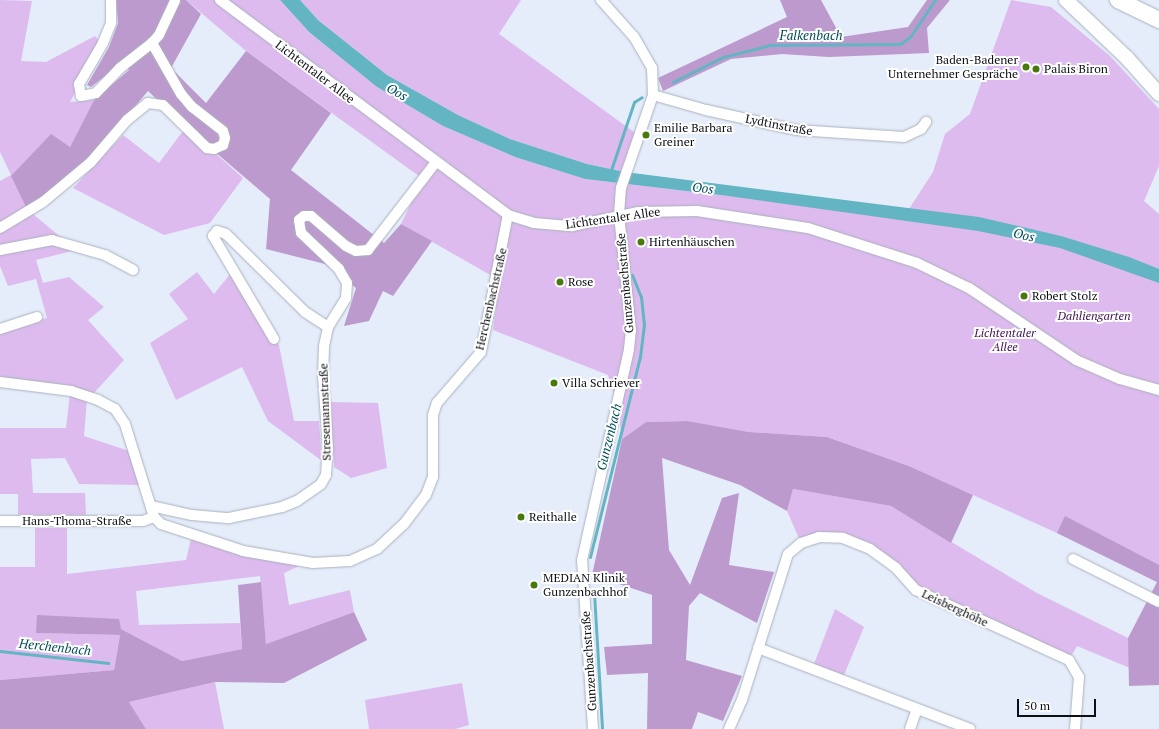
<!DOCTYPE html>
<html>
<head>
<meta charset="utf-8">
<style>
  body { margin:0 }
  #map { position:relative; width:1159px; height:729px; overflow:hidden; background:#e5ecfa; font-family:"PT Serif",serif }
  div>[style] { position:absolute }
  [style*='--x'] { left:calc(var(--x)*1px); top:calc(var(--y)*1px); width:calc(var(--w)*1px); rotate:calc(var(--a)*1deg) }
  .green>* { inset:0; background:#dbe }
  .forest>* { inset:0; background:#bd9ace }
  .water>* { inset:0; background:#64b5c4 }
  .stream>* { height:3px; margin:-1.5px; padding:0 1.5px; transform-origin:1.5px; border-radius:1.5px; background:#64b5c4 }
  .roads { filter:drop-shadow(0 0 1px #aab1bf) drop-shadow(0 0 1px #aab1bf) }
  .minor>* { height:10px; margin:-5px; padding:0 5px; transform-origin:5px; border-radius:5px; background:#fff }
  .secondary>* { height:14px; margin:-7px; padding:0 7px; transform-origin:7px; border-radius:7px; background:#fff }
  .primary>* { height:16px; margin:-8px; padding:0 8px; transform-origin:8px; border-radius:8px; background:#fff }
  .dots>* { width:11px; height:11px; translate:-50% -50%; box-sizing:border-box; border:2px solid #fff; border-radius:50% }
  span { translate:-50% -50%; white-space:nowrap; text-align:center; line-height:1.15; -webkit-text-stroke:4px #fff; paint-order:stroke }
  .poi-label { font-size:12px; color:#0d0f14 }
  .right { translate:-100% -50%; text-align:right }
  .left { translate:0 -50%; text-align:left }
  .street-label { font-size:12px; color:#0d0f14 }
  .park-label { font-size:12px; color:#3f1351; font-style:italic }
  .water-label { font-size:13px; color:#004d58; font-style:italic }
  .scale { position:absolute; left:1017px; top:699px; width:79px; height:18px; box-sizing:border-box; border:2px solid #0d0f14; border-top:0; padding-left:5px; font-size:12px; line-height:14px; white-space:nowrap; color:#0d0f14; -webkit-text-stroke:3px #fff; paint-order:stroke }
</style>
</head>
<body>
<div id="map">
  <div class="green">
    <i style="clip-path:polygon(0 0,32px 1px,21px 61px,46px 62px,95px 36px,102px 45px,70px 102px,94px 100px,70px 147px,27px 209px,76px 250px,36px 260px,43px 283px,69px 277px,104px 307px,88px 320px,124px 360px,94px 393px,0 380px,0 331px,47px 318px,36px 279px,8px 286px,0 266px,0 181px,11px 175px,0 152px)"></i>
    <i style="clip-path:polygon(186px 0,280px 0,309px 32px,377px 87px,443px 126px,515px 157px,585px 179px,728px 196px,909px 209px,933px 172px,945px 134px,970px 114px,1011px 0,1051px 7px,1110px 56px,1159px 109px,1159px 166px,1144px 201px,1159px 214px,1159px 583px,1057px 533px,909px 466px,827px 437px,749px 432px,688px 421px,646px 422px,622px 439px,617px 403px,608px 375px,493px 330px,499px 280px,401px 224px,423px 179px,246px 51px)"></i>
    <i style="clip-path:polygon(300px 0,521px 0,499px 34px,638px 135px,625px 172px,587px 164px,510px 139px,458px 115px,387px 75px,318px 20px)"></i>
    <i style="clip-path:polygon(186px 127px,243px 178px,210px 223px,164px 235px,73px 188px,123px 135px,159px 163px)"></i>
    <i style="clip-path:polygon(197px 272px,214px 294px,231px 273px,279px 345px,294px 421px,319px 421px,322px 461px,268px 421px,242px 367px,176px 400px,150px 343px,188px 319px,169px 294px)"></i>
    <i style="clip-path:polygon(70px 393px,87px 399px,84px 436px,129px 451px,142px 485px,79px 484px,65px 458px,31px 459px,33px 493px,85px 493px,86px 515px,18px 515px,18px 494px,0 494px,0 428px,66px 428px)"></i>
    <i style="clip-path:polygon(331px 402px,378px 403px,387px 468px,351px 478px,334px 467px)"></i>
    <i style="clip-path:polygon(793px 489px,891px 506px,1037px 593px,1128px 638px,1130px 668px,1077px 646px,1069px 660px,916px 590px,896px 568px,843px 538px,801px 543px,787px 511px)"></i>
    <i style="clip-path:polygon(35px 528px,67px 528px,67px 574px,186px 560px,191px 539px,303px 564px,284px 573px,289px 605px,350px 590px,354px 612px,266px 644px,260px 576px,136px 591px,139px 625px,240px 623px,242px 649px,182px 661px,121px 629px,36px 633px,120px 635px,114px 670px,0 680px,0 567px,35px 567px)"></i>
    <i style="clip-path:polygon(835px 609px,864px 627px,844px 675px,814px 664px)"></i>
    <i style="clip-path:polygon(215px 682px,224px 729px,146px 729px,129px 702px)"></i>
    <i style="clip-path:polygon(462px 683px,469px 725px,455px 729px,369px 729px,365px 700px)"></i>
  </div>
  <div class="forest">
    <i style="clip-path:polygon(116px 0,186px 0,201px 14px,171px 68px,206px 103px,246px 51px,331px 113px,291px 170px,384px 243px,401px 224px,432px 241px,393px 296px,383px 291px,369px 321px,344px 326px,356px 288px,325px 264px,266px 249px,270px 199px,186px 127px,148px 91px,90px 160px,27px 209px,11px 176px,51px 134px,70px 147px,94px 100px,129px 70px,122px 63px,91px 87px,87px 85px,109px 47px,118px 23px)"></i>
    <i style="clip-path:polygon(780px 0,821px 0,841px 37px,908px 27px,927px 0,950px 0,927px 28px,929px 53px,829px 57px,782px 54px,731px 59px,663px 91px,658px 78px,787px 17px)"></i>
    <i style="clip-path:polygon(688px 421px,749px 432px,827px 437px,909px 466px,973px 495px,951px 543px,891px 506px,793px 489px,787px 511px,740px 485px,662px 458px,669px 550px,690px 585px,722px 498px,739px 493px,729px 565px,774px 572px,757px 623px,700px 593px,689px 606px,686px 660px,742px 676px,723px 721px,698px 712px,692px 729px,647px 729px,648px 673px,607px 675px,604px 647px,652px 644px,652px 595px,592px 575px,622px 439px,646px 422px)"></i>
    <i style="clip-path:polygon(1065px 516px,1159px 565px,1159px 685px,1129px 686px,1128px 638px,1157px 582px,1057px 533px)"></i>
    <i style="clip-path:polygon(261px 582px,266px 644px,354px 612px,367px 640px,284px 683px,215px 682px,129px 702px,146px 729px,0 729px,0 680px,114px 670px,120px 635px,36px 633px,37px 615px,119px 619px,121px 629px,182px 661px,242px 649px,238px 585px)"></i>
  </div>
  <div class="water">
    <i style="clip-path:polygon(280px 0,300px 0,318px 20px,387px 75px,458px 115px,510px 139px,587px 164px,625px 172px,979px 217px,1061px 236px,1129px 257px,1159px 269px,1159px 283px,1060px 248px,978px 231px,728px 196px,585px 179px,515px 157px,443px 126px,377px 87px,309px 32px)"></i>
  </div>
  <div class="stream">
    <i style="--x:673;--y:82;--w:56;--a:-26.6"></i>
    <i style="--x:723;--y:57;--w:49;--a:-14.3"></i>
    <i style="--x:770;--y:45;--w:130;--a:-0.4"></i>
    <i style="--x:900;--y:44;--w:12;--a:-35"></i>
    <i style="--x:910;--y:37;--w:45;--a:-56"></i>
    <i style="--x:610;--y:173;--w:75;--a:-71.3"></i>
    <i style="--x:634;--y:102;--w:9;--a:-32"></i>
    <i style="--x:590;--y:557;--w:206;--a:-76"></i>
    <i style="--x:640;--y:357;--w:32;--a:-83"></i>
    <i style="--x:644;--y:325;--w:28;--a:-96"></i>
    <i style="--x:641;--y:297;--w:24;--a:-112"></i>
    <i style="--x:594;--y:593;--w:136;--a:86.6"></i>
    <i style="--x:0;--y:651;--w:109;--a:6.3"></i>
  </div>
  <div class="roads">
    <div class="minor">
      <i style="--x:111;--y:0;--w:23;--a:90"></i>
      <i style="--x:111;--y:23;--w:22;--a:112"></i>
      <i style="--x:103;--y:43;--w:48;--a:120.3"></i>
      <i style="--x:79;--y:84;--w:12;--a:81"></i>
      <i style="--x:81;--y:96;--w:15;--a:-11"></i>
      <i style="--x:96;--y:93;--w:35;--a:-46"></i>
      <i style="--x:120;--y:68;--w:41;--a:-38"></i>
      <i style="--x:220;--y:0;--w:359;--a:36.7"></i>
      <i style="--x:508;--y:215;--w:27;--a:17"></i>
      <i style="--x:534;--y:223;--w:38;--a:5"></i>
      <i style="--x:572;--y:226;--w:67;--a:-12"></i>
      <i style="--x:638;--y:212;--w:59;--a:-1"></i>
      <i style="--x:697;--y:211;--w:112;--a:8.7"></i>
      <i style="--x:808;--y:228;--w:114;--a:17.8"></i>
      <i style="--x:917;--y:263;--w:58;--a:25.7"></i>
      <i style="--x:969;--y:288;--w:129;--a:33.9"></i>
      <i style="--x:1076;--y:360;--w:48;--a:23.4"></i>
      <i style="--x:1120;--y:379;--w:41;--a:15.8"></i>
      <i style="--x:653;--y:95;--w:55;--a:15.8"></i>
      <i style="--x:706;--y:110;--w:92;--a:12.5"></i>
      <i style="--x:796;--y:130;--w:108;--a:3.7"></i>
      <i style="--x:904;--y:137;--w:19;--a:-25"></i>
      <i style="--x:921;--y:129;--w:9;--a:-54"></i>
      <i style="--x:0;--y:228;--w:50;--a:-31.2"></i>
      <i style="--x:43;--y:202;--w:62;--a:-39.8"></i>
      <i style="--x:91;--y:162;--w:55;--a:-49.4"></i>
      <i style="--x:127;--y:120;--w:27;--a:-39"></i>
      <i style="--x:148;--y:103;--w:15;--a:8"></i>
      <i style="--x:163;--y:105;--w:62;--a:44.3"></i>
      <i style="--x:207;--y:148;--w:7;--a:8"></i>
      <i style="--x:214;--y:149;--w:10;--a:-24"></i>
      <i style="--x:223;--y:145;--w:7;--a:-74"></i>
      <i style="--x:225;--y:138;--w:7;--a:-106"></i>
      <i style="--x:223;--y:131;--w:39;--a:-142"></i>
      <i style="--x:192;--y:107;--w:17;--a:-130"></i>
      <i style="--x:181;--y:94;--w:59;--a:-119.6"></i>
      <i style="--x:152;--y:43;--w:11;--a:-49"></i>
      <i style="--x:159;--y:35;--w:38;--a:-65"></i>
      <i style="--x:0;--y:250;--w:53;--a:-10.9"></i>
      <i style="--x:52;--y:240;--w:55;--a:15.8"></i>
      <i style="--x:105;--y:255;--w:32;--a:28"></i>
      <i style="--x:0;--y:329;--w:39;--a:-18"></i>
      <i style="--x:274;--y:339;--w:120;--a:-120.6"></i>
      <i style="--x:213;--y:236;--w:6;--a:-51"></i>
      <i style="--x:217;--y:231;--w:9;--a:18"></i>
      <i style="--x:226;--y:234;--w:111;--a:44.6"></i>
      <i style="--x:305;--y:312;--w:27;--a:33"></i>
      <i style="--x:0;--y:382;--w:72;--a:7.2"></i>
      <i style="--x:71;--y:391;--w:28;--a:18"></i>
      <i style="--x:98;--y:400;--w:19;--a:28"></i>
      <i style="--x:115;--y:409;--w:18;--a:56"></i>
      <i style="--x:125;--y:424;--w:97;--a:72.7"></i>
      <i style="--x:154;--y:517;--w:10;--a:45"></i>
      <i style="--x:161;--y:524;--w:86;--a:18.2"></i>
      <i style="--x:243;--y:551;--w:71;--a:9.7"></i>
      <i style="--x:313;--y:563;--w:37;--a:-3"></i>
      <i style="--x:350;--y:561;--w:30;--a:-24"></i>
      <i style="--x:377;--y:549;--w:37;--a:-43"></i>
      <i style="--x:404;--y:524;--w:36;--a:-53"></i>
      <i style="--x:426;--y:495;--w:19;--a:-69"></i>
      <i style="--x:433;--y:477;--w:62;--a:-90"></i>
      <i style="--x:433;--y:415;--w:13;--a:-72"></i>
      <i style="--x:437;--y:403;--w:67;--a:-49.2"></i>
      <i style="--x:481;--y:352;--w:140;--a:-78.9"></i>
      <i style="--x:151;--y:506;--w:42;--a:12.4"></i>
      <i style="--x:192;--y:515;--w:37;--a:5"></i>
      <i style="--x:229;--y:518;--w:54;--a:-11.7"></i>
      <i style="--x:282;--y:507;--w:16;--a:-22"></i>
      <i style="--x:297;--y:501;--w:29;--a:-35"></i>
      <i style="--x:321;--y:484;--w:10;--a:-61"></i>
      <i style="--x:326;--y:475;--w:26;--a:-86"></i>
      <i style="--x:328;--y:449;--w:73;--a:-93.9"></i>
      <i style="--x:323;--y:376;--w:30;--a:-88"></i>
      <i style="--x:324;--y:346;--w:19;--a:-78"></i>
      <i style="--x:328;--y:327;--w:34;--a:-58"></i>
      <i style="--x:346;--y:298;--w:15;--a:-86"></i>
      <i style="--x:347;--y:283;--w:16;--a:-120"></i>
      <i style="--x:339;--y:269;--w:52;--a:-136.5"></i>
      <i style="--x:301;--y:233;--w:13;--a:-99"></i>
      <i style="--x:299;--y:220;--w:6;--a:-39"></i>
      <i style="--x:304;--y:216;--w:7;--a:0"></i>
      <i style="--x:311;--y:216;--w:46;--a:40.6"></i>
      <i style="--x:346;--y:246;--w:11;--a:27"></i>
      <i style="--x:356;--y:251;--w:12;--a:-5"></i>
      <i style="--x:368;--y:250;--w:111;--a:-52.3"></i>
      <i style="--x:0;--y:521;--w:143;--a:0"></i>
      <i style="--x:143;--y:521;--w:12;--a:-20"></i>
      <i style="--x:1073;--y:559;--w:96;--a:26.6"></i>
      <i style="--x:758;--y:648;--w:227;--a:20.9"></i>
      <i style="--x:593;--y:729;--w:169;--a:-93.7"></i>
      <i style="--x:582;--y:560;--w:216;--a:-77.4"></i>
      <i style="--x:629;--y:349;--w:18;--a:-84"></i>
      <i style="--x:631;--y:331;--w:117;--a:-95.9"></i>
      <i style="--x:619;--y:215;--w:27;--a:-86"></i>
      <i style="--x:621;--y:188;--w:98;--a:-71"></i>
      <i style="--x:653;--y:95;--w:27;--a:-92"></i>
      <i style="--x:652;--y:68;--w:36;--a:-120"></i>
      <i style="--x:634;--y:37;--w:50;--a:-131.7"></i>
      <i style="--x:729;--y:729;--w:32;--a:-66"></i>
      <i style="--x:742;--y:700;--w:153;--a:-72.5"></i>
      <i style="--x:788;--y:554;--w:17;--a:-40"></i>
      <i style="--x:801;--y:543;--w:19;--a:-18"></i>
      <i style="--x:819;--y:537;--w:24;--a:2"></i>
      <i style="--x:843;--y:538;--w:29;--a:22"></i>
      <i style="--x:870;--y:549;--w:32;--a:36"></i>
      <i style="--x:896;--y:568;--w:30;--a:48"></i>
      <i style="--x:916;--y:590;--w:168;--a:24.6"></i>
      <i style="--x:1069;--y:660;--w:20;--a:60"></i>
      <i style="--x:1079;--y:677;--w:52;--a:94.4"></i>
      <i style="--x:910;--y:729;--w:21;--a:-71"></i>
    </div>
    <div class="secondary">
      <i style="--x:1066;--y:0;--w:84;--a:43.6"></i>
      <i style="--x:1127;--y:58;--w:48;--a:48.4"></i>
    </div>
    <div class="primary">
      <i style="--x:1118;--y:0;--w:46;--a:26"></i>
    </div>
  </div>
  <div class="dots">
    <i style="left:1026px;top:67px;background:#467b0b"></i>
    <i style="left:1036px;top:69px;background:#467b0b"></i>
    <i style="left:646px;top:135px;background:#467b0b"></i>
    <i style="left:641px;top:242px;background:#467b0b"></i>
    <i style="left:560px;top:282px;background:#467b0b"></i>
    <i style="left:1024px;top:296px;background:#467b0b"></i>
    <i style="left:554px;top:383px;background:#467b0b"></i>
    <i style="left:521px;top:517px;background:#467b0b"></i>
    <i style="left:534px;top:585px;background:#467b0b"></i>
  </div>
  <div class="poi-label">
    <span class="right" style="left:1018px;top:67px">Baden-Badener<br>Unternehmer Gespräche</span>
    <span class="left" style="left:1044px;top:69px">Palais Biron</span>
    <span class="left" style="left:654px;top:135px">Emilie Barbara<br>Greiner</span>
    <span class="left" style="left:649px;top:242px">Hirtenhäuschen</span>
    <span class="left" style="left:568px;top:282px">Rose</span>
    <span class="left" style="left:1032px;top:296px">Robert Stolz</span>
    <span class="left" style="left:562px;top:383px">Villa Schriever</span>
    <span class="left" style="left:529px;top:517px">Reithalle</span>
    <span class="left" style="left:543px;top:585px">MEDIAN Klinik<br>Gunzenbachhof</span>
  </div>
  <div class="street-label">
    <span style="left:315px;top:72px;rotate:37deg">Lichtentaler Allee</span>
    <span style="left:779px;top:125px;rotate:11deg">Lydtinstraße</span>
    <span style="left:613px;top:218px;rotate:-8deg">Lichtentaler Allee</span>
    <span style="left:625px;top:283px;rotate:-95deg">Gunzenbachstraße</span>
    <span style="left:491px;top:299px;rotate:-77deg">Herchenbachstraße</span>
    <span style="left:325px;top:412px;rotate:-92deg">Stresemannstraße</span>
    <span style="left:77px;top:521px">Hans-Thoma-Straße</span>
    <span style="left:955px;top:608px;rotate:25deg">Leisberghöhe</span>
    <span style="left:589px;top:661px;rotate:-94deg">Gunzenbachstraße</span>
  </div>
  <div class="park-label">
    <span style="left:1094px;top:316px">Dahliengarten</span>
    <span style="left:1005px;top:340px">Lichtentaler<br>Allee</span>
  </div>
  <div class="water-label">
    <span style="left:811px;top:35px">Falkenbach</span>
    <span style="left:397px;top:92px;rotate:29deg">Oos</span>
    <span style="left:703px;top:188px;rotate:7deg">Oos</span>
    <span style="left:1024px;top:235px;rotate:13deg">Oos</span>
    <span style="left:609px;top:437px;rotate:-76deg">Gunzenbach</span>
    <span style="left:55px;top:647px;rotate:6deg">Herchenbach</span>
  </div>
  <div class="scale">50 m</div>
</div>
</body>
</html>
